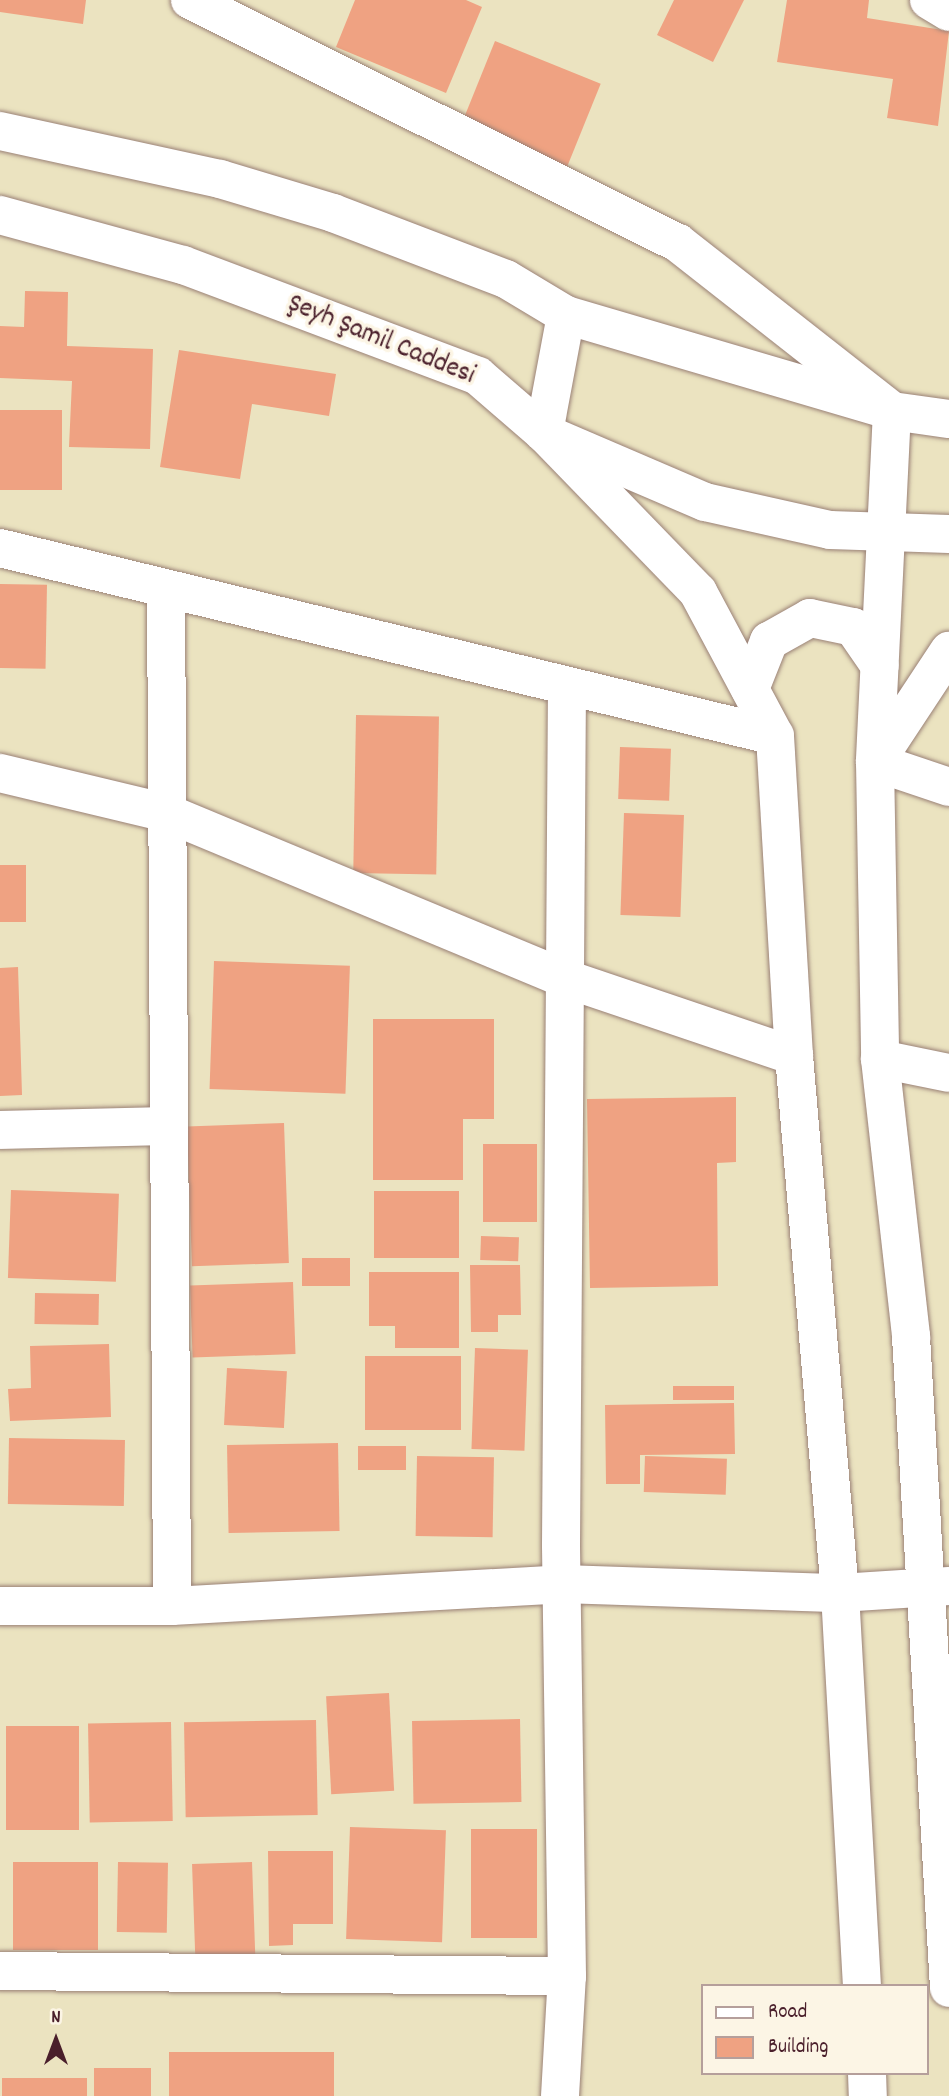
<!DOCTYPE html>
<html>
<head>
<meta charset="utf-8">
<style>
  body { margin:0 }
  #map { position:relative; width:949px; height:2096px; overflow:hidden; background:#ebe3c0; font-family:Dekko,sans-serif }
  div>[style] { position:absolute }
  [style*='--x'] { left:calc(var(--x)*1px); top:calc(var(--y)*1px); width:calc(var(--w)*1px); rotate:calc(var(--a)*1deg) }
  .building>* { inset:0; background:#efa282; transform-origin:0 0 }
  .roads { filter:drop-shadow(0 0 2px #9a8176) drop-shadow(0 0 2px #9a8176) }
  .minor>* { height:38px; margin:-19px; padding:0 19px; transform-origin:19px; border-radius:19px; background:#fff }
  .secondary>* { height:38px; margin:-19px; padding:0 19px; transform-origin:19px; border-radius:19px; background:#fff }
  span { translate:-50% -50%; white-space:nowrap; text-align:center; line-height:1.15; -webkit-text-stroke:7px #fcf5e5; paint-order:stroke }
  .street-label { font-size:28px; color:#4a1f2b }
  .legend { position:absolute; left:701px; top:1984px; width:228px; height:91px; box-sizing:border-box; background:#fcf5e5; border:2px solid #b59f9b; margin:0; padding:9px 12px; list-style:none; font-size:21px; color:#4a1f2b }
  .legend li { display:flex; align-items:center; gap:14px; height:35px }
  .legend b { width:35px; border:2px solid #b59f9b }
  .north { position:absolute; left:21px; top:2005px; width:70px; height:70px; -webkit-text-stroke:5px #fcf5e5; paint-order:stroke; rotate:0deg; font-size:19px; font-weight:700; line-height:28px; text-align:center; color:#4a1f2b }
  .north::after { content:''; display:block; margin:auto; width:24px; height:32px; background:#4a1f2b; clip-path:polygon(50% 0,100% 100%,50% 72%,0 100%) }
</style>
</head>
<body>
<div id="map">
  <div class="building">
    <i style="clip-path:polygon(0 0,86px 0,83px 24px,0 12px)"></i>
    <i style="clip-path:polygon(355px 0,466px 0,482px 7px,446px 93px,336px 47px)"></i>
    <i style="clip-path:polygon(674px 0,744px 0,713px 62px,657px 35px)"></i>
    <i style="clip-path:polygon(787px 0,869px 0,867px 18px,949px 31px,938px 126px,887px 118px,893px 79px,777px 62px)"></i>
    <i style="left:495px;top:41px;width:114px;height:94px;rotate:22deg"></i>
    <i style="clip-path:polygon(25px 291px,68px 292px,67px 346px,153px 349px,150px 449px,69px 447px,72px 381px,0 378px,0 326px,24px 327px)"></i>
    <i style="clip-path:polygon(179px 350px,336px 374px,329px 416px,252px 404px,240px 479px,160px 467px)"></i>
    <i style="left:0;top:410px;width:62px;height:80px"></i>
    <i style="left:0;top:584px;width:47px;height:84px;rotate:1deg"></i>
    <i style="left:356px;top:715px;width:83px;height:158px;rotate:1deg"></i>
    <i style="left:620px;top:747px;width:51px;height:52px;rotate:2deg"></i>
    <i style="left:624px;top:813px;width:60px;height:102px;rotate:2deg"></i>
    <i style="left:0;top:865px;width:26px;height:57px"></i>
    <i style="left:214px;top:961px;width:136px;height:128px;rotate:2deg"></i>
    <i style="clip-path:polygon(18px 967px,22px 1095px,0 1096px,0 968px)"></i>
    <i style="clip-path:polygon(373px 1019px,494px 1019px,494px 1119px,463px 1119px,463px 1180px,373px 1180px)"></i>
    <i style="clip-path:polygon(736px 1097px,736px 1162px,717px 1163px,718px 1286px,590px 1288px,587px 1099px)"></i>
    <i style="left:284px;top:1123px;width:140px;height:97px;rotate:88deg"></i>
    <i style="left:483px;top:1144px;width:54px;height:78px"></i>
    <i style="left:11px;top:1190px;width:108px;height:88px;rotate:2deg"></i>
    <i style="left:374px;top:1191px;width:85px;height:67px"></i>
    <i style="left:481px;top:1236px;width:38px;height:24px;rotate:2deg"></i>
    <i style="left:302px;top:1258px;width:48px;height:28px"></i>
    <i style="clip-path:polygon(470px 1265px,520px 1265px,521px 1315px,498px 1315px,498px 1332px,471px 1332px)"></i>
    <i style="clip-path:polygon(369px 1272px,459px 1272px,459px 1348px,395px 1348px,395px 1326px,369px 1326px)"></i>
    <i style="left:293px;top:1282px;width:72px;height:103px;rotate:88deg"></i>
    <i style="left:35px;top:1293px;width:64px;height:31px;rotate:1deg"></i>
    <i style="clip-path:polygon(109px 1344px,111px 1417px,10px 1421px,8px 1389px,31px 1388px,30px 1346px)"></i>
    <i style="left:475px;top:1348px;width:53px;height:101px;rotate:2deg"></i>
    <i style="left:365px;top:1356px;width:96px;height:74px"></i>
    <i style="left:227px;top:1368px;width:60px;height:57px;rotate:3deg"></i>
    <i style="left:734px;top:1386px;width:14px;height:61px;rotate:90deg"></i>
    <i style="clip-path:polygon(734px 1403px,735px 1454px,640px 1455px,640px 1484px,606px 1484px,605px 1405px)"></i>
    <i style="left:9px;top:1438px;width:116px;height:66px;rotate:1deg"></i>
    <i style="left:338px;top:1443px;width:88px;height:111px;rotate:89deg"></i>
    <i style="left:406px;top:1446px;width:24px;height:48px;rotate:90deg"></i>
    <i style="left:417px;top:1456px;width:77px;height:80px;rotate:1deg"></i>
    <i style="left:645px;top:1456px;width:82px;height:36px;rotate:2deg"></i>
    <i style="left:389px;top:1693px;width:98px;height:63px;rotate:87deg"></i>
    <i style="left:520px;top:1719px;width:83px;height:108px;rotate:89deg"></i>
    <i style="left:316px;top:1720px;width:95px;height:132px;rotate:89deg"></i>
    <i style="left:171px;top:1722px;width:99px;height:83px;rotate:89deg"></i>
    <i style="left:6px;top:1726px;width:73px;height:104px"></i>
    <i style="left:350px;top:1827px;width:96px;height:112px;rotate:2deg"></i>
    <i style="left:471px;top:1829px;width:66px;height:109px"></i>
    <i style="clip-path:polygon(268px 1851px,333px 1851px,333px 1924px,293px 1924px,293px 1945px,269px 1946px)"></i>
    <i style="left:13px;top:1862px;width:85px;height:88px"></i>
    <i style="left:118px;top:1862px;width:50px;height:70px;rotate:1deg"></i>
    <i style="left:252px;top:1862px;width:92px;height:60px;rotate:88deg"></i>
    <i style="left:169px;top:2052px;width:165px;height:44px"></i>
    <i style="left:94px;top:2068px;width:57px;height:28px"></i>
    <i style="left:2px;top:2078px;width:85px;height:18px"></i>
  </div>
  <div class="roads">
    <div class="minor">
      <i style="--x:190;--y:0;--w:545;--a:26.47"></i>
      <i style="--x:678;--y:243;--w:271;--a:38.1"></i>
      <i style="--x:929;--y:0;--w:23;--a:31"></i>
      <i style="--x:0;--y:548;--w:797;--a:13.64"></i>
      <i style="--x:166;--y:590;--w:1016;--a:89.66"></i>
      <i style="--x:875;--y:762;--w:78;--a:18.7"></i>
      <i style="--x:0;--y:773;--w:172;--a:13.5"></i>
      <i style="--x:167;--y:813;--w:427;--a:22.6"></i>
      <i style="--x:561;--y:977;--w:246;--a:18.7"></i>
      <i style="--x:880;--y:1059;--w:70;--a:11.5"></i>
      <i style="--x:0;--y:1130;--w:169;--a:-1.4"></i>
      <i style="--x:0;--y:1606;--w:172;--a:0"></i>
      <i style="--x:172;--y:1606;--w:391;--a:-3.2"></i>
      <i style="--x:562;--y:1584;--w:278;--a:1.9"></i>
      <i style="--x:840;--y:1593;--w:109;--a:-3.7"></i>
      <i style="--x:0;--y:1971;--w:567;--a:0.51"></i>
      <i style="--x:560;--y:2096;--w:120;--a:-86.7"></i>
      <i style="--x:567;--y:1976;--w:431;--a:-90.8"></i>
      <i style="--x:561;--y:1545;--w:858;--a:-89.6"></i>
    </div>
    <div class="secondary">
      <i style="--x:0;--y:131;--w:225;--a:12.3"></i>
      <i style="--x:220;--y:179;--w:118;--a:16.7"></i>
      <i style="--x:333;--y:213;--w:185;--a:20.9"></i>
      <i style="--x:506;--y:279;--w:70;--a:31"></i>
      <i style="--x:566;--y:315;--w:340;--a:16.4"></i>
      <i style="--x:892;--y:411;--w:58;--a:8"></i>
      <i style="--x:0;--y:215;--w:190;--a:15.3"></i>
      <i style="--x:183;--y:265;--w:315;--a:20.6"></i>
      <i style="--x:478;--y:376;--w:87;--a:40.8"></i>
      <i style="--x:544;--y:433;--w:175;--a:23.2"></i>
      <i style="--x:705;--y:502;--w:128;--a:12.6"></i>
      <i style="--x:830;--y:530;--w:119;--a:1.9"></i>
      <i style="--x:566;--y:315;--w:120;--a:100.6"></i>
      <i style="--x:544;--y:433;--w:221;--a:45.9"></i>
      <i style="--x:698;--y:592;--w:163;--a:61.9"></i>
      <i style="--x:775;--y:736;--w:321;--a:86.6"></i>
      <i style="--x:794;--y:1056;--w:539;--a:85.1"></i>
      <i style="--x:840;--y:1593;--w:394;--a:86.8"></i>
      <i style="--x:892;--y:411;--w:351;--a:92.8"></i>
      <i style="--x:875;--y:762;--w:297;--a:89"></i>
      <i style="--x:880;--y:1059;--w:280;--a:83.6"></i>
      <i style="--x:911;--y:1337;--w:652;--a:86.66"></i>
      <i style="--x:750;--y:689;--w:52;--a:-68.4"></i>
      <i style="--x:769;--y:641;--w:47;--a:-29.3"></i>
      <i style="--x:810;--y:618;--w:44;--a:11.8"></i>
      <i style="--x:853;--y:627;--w:47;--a:55.3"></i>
      <i style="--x:877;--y:760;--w:131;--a:-56.6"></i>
      <i style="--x:867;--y:2073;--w:23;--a:88"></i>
    </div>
  </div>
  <div class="street-label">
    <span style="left:381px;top:341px;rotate:22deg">Şeyh Şamil Caddesi</span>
  </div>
  <ul class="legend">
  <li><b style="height:9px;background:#fff"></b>Road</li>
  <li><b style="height:19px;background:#efa282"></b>Building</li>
  </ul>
  <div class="north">N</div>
</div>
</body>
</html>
